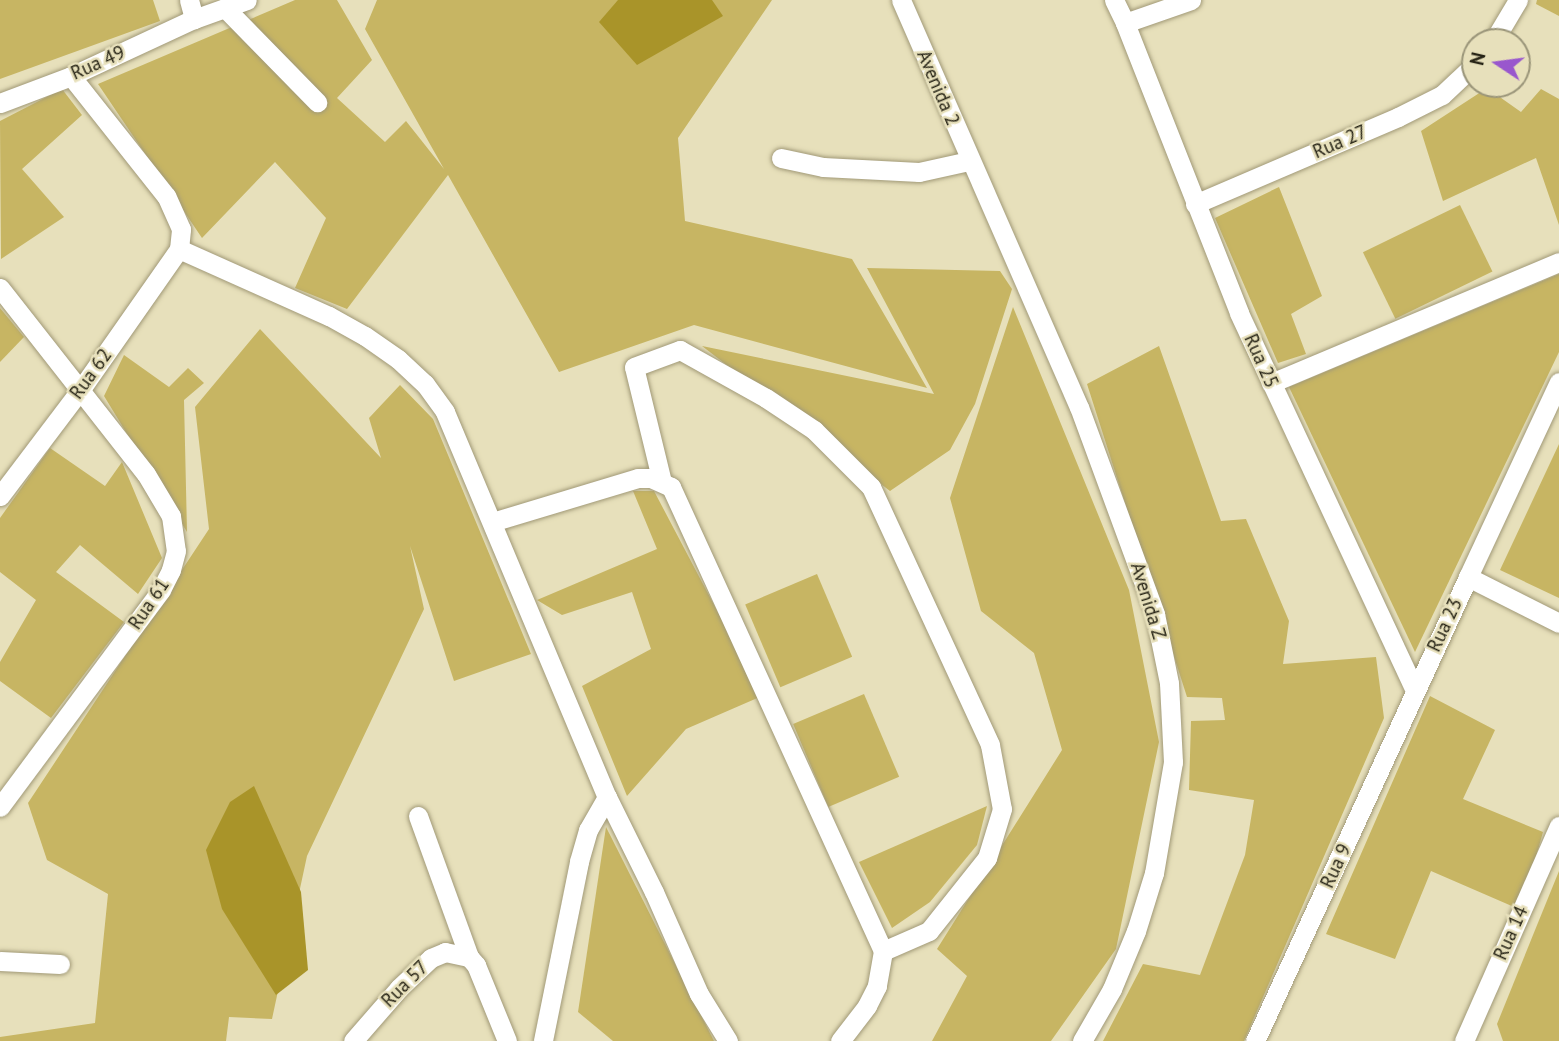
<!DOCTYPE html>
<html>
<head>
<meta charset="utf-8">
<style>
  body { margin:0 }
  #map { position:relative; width:1559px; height:1041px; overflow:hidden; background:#e7e0bb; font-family:"PT Sans",sans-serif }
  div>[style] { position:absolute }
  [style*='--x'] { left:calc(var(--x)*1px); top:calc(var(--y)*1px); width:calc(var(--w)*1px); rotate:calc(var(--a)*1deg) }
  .green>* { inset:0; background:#c7b563; transform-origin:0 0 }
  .water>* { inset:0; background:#a99429 }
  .roads { filter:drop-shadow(0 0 2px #a19977) drop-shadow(0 0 2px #a19977) }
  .minor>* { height:19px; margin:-9.5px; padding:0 9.5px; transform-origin:9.5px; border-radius:9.5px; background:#fff }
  span { translate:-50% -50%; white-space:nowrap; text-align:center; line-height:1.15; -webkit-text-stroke:5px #e7e0bb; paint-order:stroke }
  .street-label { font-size:19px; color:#272416 }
  .north { position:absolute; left:1461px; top:28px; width:70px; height:70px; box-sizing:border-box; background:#e7e0bb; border:2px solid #9a9579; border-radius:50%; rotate:283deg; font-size:19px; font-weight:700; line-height:28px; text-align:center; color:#272416 }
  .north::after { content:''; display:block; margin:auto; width:24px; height:32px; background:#9957cd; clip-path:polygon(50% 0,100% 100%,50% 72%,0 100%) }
</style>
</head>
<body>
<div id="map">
  <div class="green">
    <i style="clip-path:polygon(0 0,153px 0,160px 21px,0 79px)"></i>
    <i style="clip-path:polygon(295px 0,337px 0,372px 60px,337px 98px,385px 142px,406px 121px,444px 169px,365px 29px,377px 0,772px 0,678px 138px,685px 221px,852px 259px,927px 388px,694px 325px,559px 372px,448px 175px,347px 309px,295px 288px,326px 218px,275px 162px,202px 238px,98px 84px)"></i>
    <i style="clip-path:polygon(1537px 0,1559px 0,1559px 16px,1536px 4px)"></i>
    <i style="clip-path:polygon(1487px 88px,1521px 112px,1541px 89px,1559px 99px,1559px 225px,1536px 158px,1443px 201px,1421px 131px)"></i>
    <i style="clip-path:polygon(62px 89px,82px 115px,22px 169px,64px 217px,1px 259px,0 121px)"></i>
    <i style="clip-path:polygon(1279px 187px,1322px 296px,1291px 314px,1306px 354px,1278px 363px,1215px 218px)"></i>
    <i style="left:1460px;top:205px;width:74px;height:108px;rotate:64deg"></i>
    <i style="clip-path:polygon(867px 268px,1000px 271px,1012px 289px,975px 404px,950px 450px,890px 491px,702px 346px,934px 394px)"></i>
    <i style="clip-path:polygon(1559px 274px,1559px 352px,1415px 652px,1289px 387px)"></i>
    <i style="clip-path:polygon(1013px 307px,1129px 590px,1159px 742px,1116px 949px,1051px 1041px,932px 1041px,967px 976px,937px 949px,1062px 750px,1034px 653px,981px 611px,950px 498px)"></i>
    <i style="clip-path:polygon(0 308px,24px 337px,0 362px)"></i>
    <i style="clip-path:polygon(260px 329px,381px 458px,369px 418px,400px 385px,433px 419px,531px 654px,454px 681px,410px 546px,424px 609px,307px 856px,272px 1019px,229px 1017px,226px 1041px,0 1041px,0 1037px,95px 1023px,108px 894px,47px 860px,28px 803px,209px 529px,195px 407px)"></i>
    <i style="clip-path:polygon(1159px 346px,1221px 521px,1246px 519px,1289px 621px,1283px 664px,1376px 657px,1384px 718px,1244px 1041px,1103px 1041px,1143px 964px,1200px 975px,1245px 855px,1254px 800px,1189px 790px,1191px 721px,1225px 720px,1222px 698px,1187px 697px,1087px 384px)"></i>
    <i style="clip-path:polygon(124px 355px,169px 387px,188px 368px,204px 383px,184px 400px,187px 532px,104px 396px)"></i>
    <i style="clip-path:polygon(1559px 444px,1559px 598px,1500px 570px)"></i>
    <i style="clip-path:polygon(50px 448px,105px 486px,122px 462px,162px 558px,138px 594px,80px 545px,56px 572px,124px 622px,51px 718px,0 681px,0 662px,36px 600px,0 572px,0 518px)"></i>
    <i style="clip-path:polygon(633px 491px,654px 491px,762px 696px,686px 729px,627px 796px,582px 686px,651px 649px,632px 592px,562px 615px,537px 600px,657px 549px)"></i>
    <i style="left:817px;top:574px;width:90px;height:78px;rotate:67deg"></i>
    <i style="left:864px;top:694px;width:90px;height:77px;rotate:67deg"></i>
    <i style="clip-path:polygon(1430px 696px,1495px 730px,1463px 799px,1543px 832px,1521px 910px,1431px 871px,1395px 959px,1326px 934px)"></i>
    <i style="clip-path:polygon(987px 806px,977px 845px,930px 902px,892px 928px,859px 862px)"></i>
    <i style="clip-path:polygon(606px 827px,714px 1041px,613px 1041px,578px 1012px)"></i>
    <i style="clip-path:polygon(1559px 871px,1559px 1041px,1503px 1041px,1497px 1024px)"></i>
  </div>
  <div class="water">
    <i style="clip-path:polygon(618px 0,712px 0,723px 16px,637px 65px,599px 22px)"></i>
    <i style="clip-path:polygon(254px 786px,301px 892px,308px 970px,276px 995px,222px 909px,206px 850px,230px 802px)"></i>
  </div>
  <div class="roads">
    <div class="minor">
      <i style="--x:189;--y:0;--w:20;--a:75"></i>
      <i style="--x:901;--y:0;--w:444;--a:66.4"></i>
      <i style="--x:1079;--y:407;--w:221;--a:69.8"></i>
      <i style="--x:1155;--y:614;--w:70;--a:78.5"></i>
      <i style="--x:1169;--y:683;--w:79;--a:87.1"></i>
      <i style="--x:1173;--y:762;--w:113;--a:99.7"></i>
      <i style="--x:1154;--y:873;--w:61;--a:107.2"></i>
      <i style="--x:1136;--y:931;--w:63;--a:112.5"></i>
      <i style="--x:1112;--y:989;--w:60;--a:120"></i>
      <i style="--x:1114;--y:0;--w:25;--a:64"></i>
      <i style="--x:1125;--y:23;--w:70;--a:-19.2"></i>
      <i style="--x:225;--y:8;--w:132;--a:45.6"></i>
      <i style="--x:1125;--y:23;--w:312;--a:68.5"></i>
      <i style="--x:1239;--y:313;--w:416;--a:65"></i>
      <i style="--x:1493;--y:42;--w:49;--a:-59.2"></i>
      <i style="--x:0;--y:103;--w:76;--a:-20.8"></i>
      <i style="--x:71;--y:76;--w:136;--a:-24.9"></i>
      <i style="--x:194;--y:19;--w:56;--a:-19.7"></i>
      <i style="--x:781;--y:158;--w:43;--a:12.1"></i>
      <i style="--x:823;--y:167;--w:96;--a:3"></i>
      <i style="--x:919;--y:172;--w:51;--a:-12.4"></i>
      <i style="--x:1195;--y:204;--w:221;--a:-23.2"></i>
      <i style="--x:1398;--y:117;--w:49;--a:-26.6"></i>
      <i style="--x:1442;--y:95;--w:45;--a:-43.2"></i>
      <i style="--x:179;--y:249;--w:164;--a:24.1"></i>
      <i style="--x:329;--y:316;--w:41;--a:29.1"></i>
      <i style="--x:365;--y:336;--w:40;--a:34.9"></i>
      <i style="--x:398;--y:359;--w:37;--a:43"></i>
      <i style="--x:425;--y:384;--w:34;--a:54"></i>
      <i style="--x:445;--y:412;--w:418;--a:67.2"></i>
      <i style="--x:607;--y:797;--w:38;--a:120"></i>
      <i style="--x:588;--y:830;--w:33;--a:106"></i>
      <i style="--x:579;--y:862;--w:183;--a:101.4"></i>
      <i style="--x:0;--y:288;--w:236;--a:51.9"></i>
      <i style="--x:146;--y:474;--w:49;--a:59.2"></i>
      <i style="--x:171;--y:516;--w:35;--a:82"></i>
      <i style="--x:176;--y:551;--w:20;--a:105"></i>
      <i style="--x:171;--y:570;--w:22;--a:117"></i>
      <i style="--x:161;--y:590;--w:270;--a:126.6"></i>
      <i style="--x:1271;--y:383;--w:312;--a:-22.8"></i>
      <i style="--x:662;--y:482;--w:118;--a:-103.7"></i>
      <i style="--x:634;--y:367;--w:49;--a:-20.3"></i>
      <i style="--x:680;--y:350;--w:98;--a:29.2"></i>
      <i style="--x:766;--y:398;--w:58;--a:33.7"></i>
      <i style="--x:814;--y:430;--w:81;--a:45"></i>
      <i style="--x:871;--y:487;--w:284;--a:65.2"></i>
      <i style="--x:990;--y:745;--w:65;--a:79.4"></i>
      <i style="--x:1002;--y:809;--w:51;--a:107"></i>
      <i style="--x:987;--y:858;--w:93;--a:128.5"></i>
      <i style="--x:929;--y:931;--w:50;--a:156.5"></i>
      <i style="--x:0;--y:496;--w:134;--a:-52.9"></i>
      <i style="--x:81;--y:389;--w:171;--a:-55"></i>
      <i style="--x:179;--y:249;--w:20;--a:-84"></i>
      <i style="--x:181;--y:229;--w:36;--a:-114"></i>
      <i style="--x:166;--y:196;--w:153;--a:-128.4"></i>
      <i style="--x:492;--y:522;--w:152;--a:-16.8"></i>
      <i style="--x:638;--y:478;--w:13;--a:0"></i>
      <i style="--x:651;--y:478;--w:22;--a:24"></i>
      <i style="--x:671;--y:487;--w:510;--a:65.44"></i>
      <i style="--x:883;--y:951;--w:36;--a:100"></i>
      <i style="--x:877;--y:986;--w:22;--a:117"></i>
      <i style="--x:867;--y:1006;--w:44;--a:127.6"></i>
      <i style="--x:1468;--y:577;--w:215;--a:-65"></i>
      <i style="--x:607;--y:797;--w:106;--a:63.7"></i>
      <i style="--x:654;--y:892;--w:111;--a:66.2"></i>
      <i style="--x:699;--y:994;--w:55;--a:58.3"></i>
      <i style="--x:418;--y:816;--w:150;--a:70.1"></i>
      <i style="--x:469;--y:957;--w:11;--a:49"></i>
      <i style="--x:476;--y:965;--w:82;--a:67.8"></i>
      <i style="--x:0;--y:961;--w:60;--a:2.9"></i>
      <i style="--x:353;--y:1041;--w:70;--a:-49"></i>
      <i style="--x:399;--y:988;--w:44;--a:-43.2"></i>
      <i style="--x:431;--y:958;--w:15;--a:-23"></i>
      <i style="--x:445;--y:952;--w:25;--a:12"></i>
      <i style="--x:1255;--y:1041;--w:511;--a:-65.34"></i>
      <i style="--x:1468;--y:577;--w:102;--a:26.8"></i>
      <i style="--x:1464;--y:1041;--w:235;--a:-66.2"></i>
    </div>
  </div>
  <div class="street-label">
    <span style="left:98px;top:63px;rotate:-24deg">Rua 49</span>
    <span style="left:938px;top:88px;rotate:67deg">Avenida 2</span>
    <span style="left:1340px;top:142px;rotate:-23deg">Rua 27</span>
    <span style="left:1261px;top:361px;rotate:66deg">Rua 25</span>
    <span style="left:91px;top:374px;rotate:-54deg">Rua 62</span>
    <span style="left:1148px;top:601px;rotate:73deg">Avenida Z</span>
    <span style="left:149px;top:604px;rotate:-56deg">Rua 61</span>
    <span style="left:1445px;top:625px;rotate:-65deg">Rua 23</span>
    <span style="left:1336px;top:866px;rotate:-65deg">Rua 9</span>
    <span style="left:1511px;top:933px;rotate:-66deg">Rua 14</span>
    <span style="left:405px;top:984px;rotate:-45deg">Rua 57</span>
  </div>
  <div class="north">N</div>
</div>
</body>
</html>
